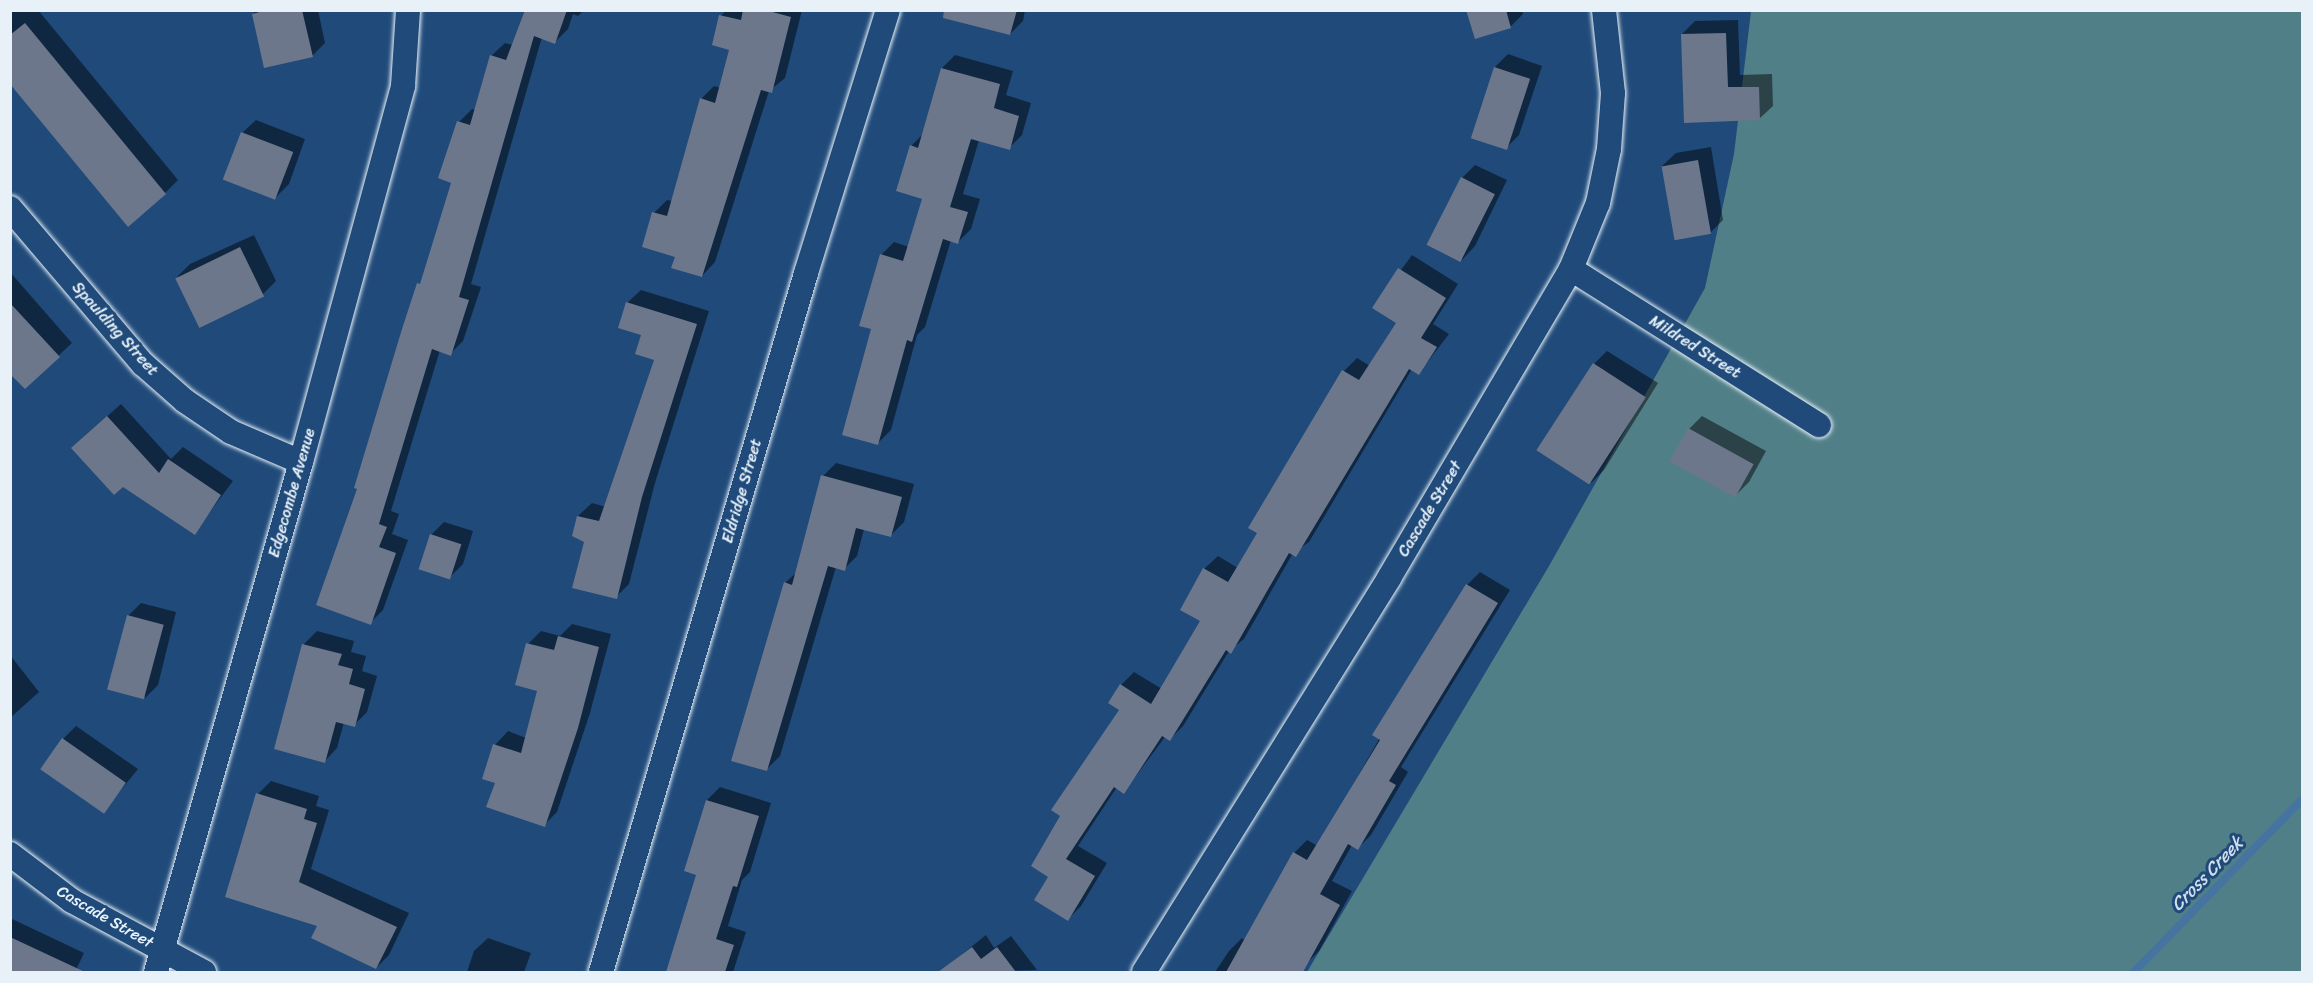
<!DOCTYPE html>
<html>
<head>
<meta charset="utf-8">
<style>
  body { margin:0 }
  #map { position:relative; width:2313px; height:983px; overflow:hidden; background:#1f4a7a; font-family:Sriracha,sans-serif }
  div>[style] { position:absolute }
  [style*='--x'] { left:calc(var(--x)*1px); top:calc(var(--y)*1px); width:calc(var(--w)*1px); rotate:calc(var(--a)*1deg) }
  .green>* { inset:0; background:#517f88 }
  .shadow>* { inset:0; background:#0007 }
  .stream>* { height:8px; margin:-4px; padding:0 4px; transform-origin:4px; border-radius:4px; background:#4574a1 }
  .building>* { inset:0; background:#6d778c; transform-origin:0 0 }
  .roads { filter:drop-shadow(0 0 2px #e8f1f8) drop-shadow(0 0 2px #e8f1f8) }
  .street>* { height:24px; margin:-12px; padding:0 12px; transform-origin:12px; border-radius:12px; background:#1f4a7a }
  span { translate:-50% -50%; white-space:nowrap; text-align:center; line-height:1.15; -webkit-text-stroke:6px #1f4a7a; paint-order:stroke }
  .street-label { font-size:16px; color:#e8f1f8 }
  .water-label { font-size:18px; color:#d0deeb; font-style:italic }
  .frame { position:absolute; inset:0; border:12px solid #e8f1f8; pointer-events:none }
</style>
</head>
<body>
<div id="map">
  <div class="green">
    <i style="clip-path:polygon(1751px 11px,2302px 11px,2302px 972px,1307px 972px,1549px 566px,1705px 288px,1734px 154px)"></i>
  </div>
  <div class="shadow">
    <i style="clip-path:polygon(10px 10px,38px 10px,178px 180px,165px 193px,10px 83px)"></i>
    <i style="clip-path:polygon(257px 10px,318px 10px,325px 43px,312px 56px,253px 14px)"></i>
    <i style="clip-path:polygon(526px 10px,584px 10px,578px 16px,573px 14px,568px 29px,555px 42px,542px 37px,471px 284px,481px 287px,463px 341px,450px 354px,440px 350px,391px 511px,399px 514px,392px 534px,408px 540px,383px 610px,370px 623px,359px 488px,452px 182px,459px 122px,472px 109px,476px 110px,491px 56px,505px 43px,513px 45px)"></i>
    <i style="clip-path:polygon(726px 10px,802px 10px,785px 78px,769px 91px,715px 262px,702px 276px,677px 256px,654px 213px,667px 200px,672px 201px,701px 99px,714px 86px,721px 88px,731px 49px,721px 16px)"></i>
    <i style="clip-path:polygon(960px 10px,1025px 10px,1023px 21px,1010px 34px)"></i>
    <i style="clip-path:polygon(1468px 10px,1522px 10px,1523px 14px,1510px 27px)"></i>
    <i style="clip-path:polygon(1738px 20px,1740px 75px,1772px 74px,1773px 106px,1759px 119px,1685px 121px,1682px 34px,1695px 21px)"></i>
    <i style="clip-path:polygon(1508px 54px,1542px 66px,1519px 135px,1505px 149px,1472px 137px,1495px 67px)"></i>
    <i style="clip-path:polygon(955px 55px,1013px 71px,1006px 95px,1031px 103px,1022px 135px,1009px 148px,979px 140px,963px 194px,980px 199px,971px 229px,958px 242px,951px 240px,925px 327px,917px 335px,891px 430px,878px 443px,873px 328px,881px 255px,894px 242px,909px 247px,924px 198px,911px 146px,924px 133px,942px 68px)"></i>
    <i style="clip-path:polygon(256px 120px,305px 139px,289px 184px,276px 197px,242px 133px)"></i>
    <i style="clip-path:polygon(1711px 147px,1723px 220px,1710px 233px,1662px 166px,1676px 153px)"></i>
    <i style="clip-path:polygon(1475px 165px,1507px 180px,1475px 246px,1462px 260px,1462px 178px)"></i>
    <i style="clip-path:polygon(254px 235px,276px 281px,263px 294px,177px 277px,190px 264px)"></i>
    <i style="clip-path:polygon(1412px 255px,1458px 284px,1433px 324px,1449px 334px,1419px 373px,1412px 369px,1309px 542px,1293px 553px,1244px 639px,1229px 651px,1183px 726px,1170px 739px,1165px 737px,1124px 792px,1117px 787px,1078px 846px,1107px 863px,1081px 906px,1068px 919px,1050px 876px,1121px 709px,1121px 685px,1134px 672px,1162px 689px,1202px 620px,1204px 569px,1218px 556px,1238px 568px,1259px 533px,1250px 527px,1344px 371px,1357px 358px,1370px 366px,1398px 322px,1374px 307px)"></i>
    <i style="clip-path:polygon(10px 272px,72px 343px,25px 387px,10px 370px)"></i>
    <i style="clip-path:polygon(641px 290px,709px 311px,655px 483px,629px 584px,616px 597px,586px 541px,574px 535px,578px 516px,592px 503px,606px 507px,656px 359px,627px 303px)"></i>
    <i style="clip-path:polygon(1607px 351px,1658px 383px,1604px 470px,1591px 483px,1594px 364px)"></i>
    <i style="clip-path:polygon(121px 404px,171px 459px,183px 447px,233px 481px,194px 533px,86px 435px)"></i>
    <i style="clip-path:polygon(1702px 416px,1766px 451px,1749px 482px,1736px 495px,1689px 429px)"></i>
    <i style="clip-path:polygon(836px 463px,914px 484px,904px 522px,891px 535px,864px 529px,857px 556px,844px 569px,836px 567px,780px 756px,767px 769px,785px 583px,798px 571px,823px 476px)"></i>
    <i style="clip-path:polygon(444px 522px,473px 531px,463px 564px,450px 577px,431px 535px)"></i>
    <i style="clip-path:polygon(1480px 572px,1510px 590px,1401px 767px,1408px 772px,1371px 835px,1358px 848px,1352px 845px,1332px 881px,1352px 891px,1319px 951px,1306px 964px,1282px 950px,1268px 972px,1215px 972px,1229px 951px,1242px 938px,1245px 941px,1294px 853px,1307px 840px,1318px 846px,1467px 585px)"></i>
    <i style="clip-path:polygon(141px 603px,176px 612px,158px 685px,145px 698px,128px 616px)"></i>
    <i style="clip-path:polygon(572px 624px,611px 634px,590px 713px,557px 812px,544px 825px,497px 782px,483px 778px,495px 745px,508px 731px,526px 738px,539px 690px,528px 644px,541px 631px,560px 636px)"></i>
    <i style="clip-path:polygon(317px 631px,354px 641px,351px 652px,366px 656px,362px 671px,377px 676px,367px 712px,354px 725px,344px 722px,337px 748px,324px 762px,304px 644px)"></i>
    <i style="clip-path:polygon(10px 655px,39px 692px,10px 718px)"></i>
    <i style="clip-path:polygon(76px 726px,138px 769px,103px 812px,63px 739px)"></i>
    <i style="clip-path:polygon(271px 781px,319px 796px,316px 806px,329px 810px,311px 869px,409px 913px,389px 955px,376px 968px,319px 925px,258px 794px)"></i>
    <i style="clip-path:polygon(720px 787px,771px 803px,750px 872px,742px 880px,728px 926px,746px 932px,733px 972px,667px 972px,698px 874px,707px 800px)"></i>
    <i style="clip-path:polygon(10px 918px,84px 953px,75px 972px,10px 972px)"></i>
    <i style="clip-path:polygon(986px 935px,994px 948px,1011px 936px,1037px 970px,940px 972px)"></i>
    <i style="clip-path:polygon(488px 938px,531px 953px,524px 972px,467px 972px,474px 951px)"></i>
  </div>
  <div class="stream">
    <i style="--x:2134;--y:972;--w:241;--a:-45.8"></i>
  </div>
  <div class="building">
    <i style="clip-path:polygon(267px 10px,302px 10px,313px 57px,264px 68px,252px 14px)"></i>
    <i style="clip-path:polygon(525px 10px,567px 10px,555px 44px,534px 36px,459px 297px,469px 300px,451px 356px,432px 349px,379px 524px,387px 527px,379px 547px,396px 553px,371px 625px,316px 605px,357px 489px,354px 488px,402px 329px,417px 283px,420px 284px,451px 183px,438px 178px,457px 121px,470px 125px,490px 55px,506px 60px)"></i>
    <i style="clip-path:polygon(743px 10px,765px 10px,791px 17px,772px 93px,761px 90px,702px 277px,671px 268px,675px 257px,642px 247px,652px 212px,667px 216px,700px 98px,715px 103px,729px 50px,712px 45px,719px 15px,741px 20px)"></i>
    <i style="clip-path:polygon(944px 10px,1017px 10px,1010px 35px,943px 18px)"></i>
    <i style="clip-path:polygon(1466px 10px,1506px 10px,1511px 28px,1475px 39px)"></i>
    <i style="clip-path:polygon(25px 23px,166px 194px,128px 227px,10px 84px,10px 35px)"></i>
    <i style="clip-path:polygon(1726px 33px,1728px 87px,1759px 87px,1760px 120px,1684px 123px,1681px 34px)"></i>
    <i style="left:1494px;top:67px;width:38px;height:75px;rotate:18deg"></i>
    <i style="clip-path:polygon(941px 68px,1000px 84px,994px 108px,1019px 116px,1010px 150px,971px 139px,950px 207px,968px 212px,958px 244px,943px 239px,912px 342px,907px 340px,878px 445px,842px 435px,871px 329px,859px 326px,880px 254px,903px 261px,922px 199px,896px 191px,910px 145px,918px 148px)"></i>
    <i style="left:241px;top:132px;width:56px;height:51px;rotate:21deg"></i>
    <i style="left:1698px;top:160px;width:75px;height:37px;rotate:80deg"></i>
    <i style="left:1461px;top:177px;width:38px;height:76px;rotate:27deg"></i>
    <i style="left:240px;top:247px;width:55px;height:72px;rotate:64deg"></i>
    <i style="clip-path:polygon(1398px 268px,1446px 298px,1421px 338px,1437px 347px,1419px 375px,1409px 369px,1296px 557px,1289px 553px,1231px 654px,1226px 650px,1170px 741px,1162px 736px,1124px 794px,1114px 787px,1066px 859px,1095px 876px,1068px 921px,1034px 900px,1048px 877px,1031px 866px,1060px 816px,1051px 810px,1119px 710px,1108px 703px,1120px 684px,1151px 704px,1200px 621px,1180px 610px,1203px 568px,1228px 582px,1257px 533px,1248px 528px,1342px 370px,1359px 380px,1396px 323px,1372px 308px)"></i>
    <i style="clip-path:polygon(626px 302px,697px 324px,642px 497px,617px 599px,572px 588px,584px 542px,572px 536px,577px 516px,599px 521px,654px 360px,635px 354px,641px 335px,618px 328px)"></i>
    <i style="clip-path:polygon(10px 303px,60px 357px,25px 389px,10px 374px)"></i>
    <i style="left:1593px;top:363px;width:63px;height:104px;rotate:33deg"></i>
    <i style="clip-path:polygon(107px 416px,159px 473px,168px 459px,221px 495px,195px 535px,123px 487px,114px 495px,71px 448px)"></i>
    <i style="left:1688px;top:428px;width:75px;height:38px;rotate:29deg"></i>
    <i style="clip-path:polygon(821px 475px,902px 497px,891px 537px,856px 528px,845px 571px,828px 566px,767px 771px,731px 761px,784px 582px,792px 585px)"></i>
    <i style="left:430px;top:534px;width:33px;height:37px;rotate:18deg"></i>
    <i style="clip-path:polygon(1466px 584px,1498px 603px,1389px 781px,1396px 785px,1358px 850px,1348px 844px,1320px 894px,1340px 905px,1303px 972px,1226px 972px,1293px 852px,1307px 860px,1380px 740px,1372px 735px)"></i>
    <i style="left:127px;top:615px;width:38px;height:77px;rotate:15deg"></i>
    <i style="clip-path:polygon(558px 636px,599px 647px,578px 728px,545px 827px,486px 807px,495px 783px,482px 779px,493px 744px,521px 753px,537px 691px,515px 685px,526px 643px,554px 650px)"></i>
    <i style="clip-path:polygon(302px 644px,342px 654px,338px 665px,353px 669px,349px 684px,365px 689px,355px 727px,336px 722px,325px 763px,274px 749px)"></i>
    <i style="left:62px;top:738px;width:78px;height:38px;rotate:35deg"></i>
    <i style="clip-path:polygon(256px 793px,307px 809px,304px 819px,317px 823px,299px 882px,397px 927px,376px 969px,311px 938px,317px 926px,225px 897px)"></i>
    <i style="clip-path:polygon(706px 800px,759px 816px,737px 887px,733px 886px,716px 939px,734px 945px,725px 972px,666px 972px,696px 875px,684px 871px)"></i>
    <i style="clip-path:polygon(10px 937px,85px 972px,10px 972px)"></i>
    <i style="clip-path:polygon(972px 947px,981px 959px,997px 947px,1016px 972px,938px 972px)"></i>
  </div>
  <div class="roads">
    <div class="street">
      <i style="--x:10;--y:208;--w:205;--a:49.6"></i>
      <i style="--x:143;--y:364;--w:56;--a:41.4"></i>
      <i style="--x:185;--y:401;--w:55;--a:34"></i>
      <i style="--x:231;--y:432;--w:76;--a:23.2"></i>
      <i style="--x:1571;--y:269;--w:293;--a:32.2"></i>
      <i style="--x:10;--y:854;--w:78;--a:37.2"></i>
      <i style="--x:72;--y:901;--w:150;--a:28.3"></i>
      <i style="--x:156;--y:972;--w:530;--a:-74.13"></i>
      <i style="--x:301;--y:462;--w:390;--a:-74.8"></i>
      <i style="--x:403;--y:86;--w:76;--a:-86.2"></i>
      <i style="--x:601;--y:972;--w:728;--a:-73.65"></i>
      <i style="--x:806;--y:273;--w:275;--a:-72.7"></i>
      <i style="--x:1144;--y:972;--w:464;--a:-58.1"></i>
      <i style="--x:1389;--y:578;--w:359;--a:-59.5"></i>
      <i style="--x:1571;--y:269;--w:71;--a:-67.8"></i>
      <i style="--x:1598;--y:203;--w:55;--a:-78.5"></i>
      <i style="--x:1609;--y:149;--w:56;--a:-85.9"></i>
      <i style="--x:1613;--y:93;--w:83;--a:-96.2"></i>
    </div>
  </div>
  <div class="street-label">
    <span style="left:115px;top:329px;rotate:48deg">Spaulding Street</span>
    <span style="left:1695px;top:347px;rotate:32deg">Mildred Street</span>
    <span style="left:742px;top:491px;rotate:-74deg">Eldridge Street</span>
    <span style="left:292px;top:493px;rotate:-74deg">Edgecombe Avenue</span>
    <span style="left:1430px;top:509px;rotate:-59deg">Cascade Street</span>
    <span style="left:105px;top:917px;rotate:30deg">Cascade Street</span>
  </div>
  <div class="water-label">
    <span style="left:2207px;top:874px;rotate:-46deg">Cross Creek</span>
  </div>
  <div class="frame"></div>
</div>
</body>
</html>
